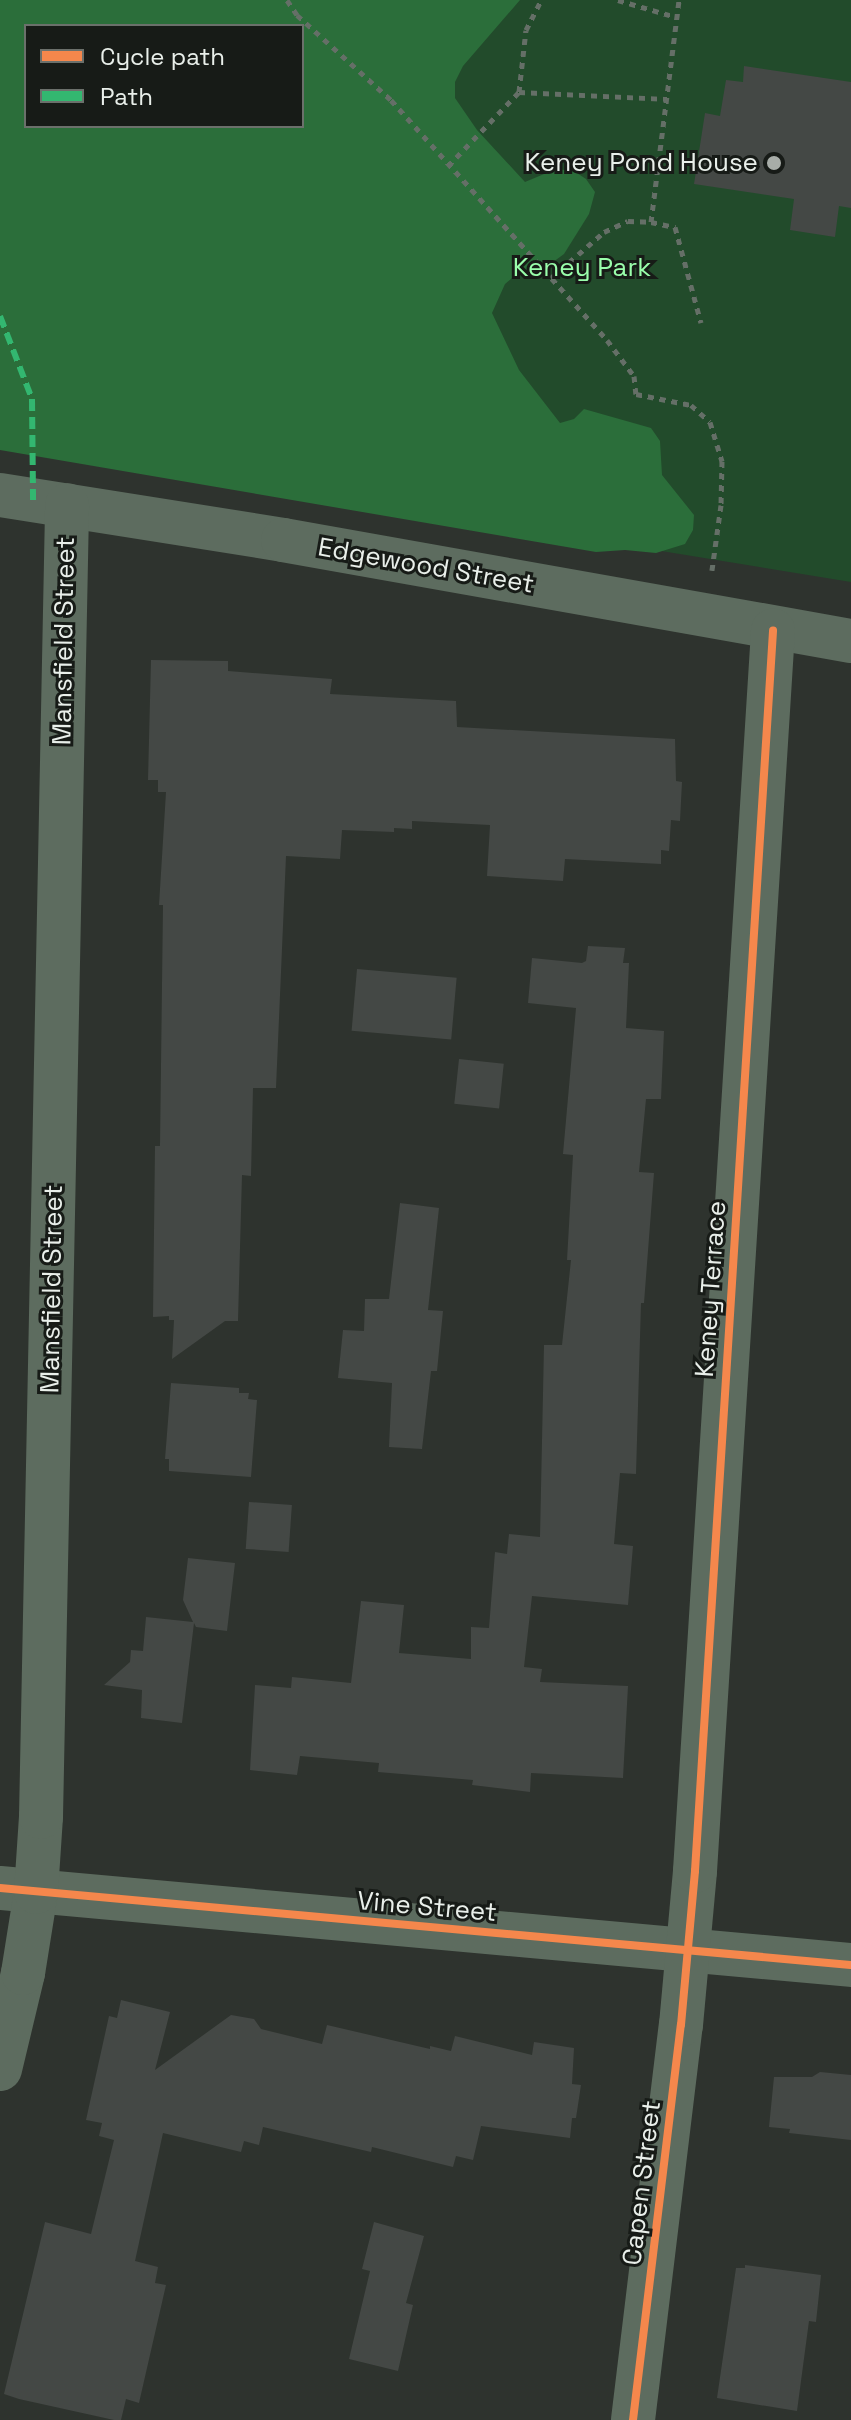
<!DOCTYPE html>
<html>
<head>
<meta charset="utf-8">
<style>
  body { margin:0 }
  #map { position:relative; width:851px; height:2420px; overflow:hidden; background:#2e332e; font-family:"Space Grotesk",sans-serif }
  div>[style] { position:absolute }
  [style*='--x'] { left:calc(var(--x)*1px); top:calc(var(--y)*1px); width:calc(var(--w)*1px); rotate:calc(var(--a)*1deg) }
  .green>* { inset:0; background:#224b2b }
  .forest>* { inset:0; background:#2b6e3a }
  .building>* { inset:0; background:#444845; transform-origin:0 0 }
  .path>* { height:5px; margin-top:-2.5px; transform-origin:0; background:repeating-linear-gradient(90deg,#656f67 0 6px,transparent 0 12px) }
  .minor>* { height:44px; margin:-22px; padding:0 22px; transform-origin:22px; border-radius:22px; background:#5d6c5f }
  .quiet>* { height:6px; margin-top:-3px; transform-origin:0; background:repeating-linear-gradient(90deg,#33b770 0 12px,transparent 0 18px) }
  .cycleway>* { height:8px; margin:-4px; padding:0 4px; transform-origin:4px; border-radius:4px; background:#f5874c }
  .dots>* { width:22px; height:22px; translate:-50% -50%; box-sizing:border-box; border:4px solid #171b17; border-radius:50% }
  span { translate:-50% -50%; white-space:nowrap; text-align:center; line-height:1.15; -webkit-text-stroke:6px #171b17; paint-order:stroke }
  .poi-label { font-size:26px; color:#e9efea }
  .right { translate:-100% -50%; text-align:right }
  .park-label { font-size:26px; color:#9afeab }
  .street-label { font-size:26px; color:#e9efea }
  .legend { position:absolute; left:24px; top:24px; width:280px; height:104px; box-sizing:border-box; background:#171b17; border:2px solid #6b706b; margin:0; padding:10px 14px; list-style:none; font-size:24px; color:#e9efea }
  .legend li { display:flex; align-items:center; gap:16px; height:40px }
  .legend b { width:40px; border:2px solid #6b706b }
</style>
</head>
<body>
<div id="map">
  <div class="green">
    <i style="clip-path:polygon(evenodd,0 0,851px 0,851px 582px,0 443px,0 0,26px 26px,302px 26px,302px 126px,26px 126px,26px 26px)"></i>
  </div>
  <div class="forest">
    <i style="clip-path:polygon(evenodd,0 0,520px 0,463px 66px,455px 82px,455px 98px,477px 130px,525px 182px,556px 169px,574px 171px,586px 179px,595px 192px,589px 214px,564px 254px,549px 265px,519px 272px,505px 284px,492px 313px,519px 370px,560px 423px,574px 419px,584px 409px,651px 428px,660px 441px,662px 475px,694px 515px,693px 530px,685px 544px,656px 553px,625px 550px,596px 552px,0 450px,0 0,26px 26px,302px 26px,302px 126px,26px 126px,26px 26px)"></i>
  </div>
  <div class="building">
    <i style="clip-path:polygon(744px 66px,851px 82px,851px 208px,839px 206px,835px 237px,790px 230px,794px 199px,694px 184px,705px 113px,720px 116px,726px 80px,743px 82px)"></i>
    <i style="clip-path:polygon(151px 660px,228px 661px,228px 671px,332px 679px,330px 694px,456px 701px,457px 727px,675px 739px,676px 781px,682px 782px,680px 821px,671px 820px,669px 851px,661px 850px,661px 864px,565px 859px,563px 881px,487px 876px,490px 825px,412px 821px,412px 829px,394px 828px,394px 832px,342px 830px,340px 859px,286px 856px,276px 1088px,253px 1088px,251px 1176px,242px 1175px,238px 1321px,225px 1321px,172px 1359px,174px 1320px,169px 1320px,169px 1316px,153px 1317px,155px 1146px,160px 1146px,163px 905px,159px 905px,166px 792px,158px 792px,158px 780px,148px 780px)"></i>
    <i style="clip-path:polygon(588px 946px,625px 948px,623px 963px,629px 963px,626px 1028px,664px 1031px,661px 1099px,646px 1099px,639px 1172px,654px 1173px,644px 1303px,641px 1303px,636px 1474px,620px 1473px,614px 1544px,633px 1546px,628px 1605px,532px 1596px,524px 1667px,542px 1669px,540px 1682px,628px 1686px,623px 1778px,531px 1773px,530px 1792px,472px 1785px,473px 1780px,378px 1772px,379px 1763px,300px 1756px,297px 1775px,250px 1770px,255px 1685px,291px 1688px,292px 1677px,351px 1683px,361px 1601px,404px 1605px,399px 1653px,471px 1659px,471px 1627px,489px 1628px,495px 1552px,507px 1554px,509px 1534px,540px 1537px,544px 1345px,562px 1345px,571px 1260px,567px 1260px,573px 1155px,563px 1154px,576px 1008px,528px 1003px,532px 958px,582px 963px,586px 961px)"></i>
    <i style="left:357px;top:969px;width:100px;height:62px;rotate:5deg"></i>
    <i style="left:459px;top:1059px;width:45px;height:45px;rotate:6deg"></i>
    <i style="clip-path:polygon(400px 1203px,439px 1208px,428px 1310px,443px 1311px,437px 1371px,431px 1371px,422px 1449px,389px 1447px,392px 1383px,338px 1378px,343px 1330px,364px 1331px,365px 1299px,389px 1299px)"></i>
    <i style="clip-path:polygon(171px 1383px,239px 1388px,239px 1393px,249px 1393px,248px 1399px,257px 1400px,251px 1477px,169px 1471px,169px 1459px,165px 1459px)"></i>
    <i style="left:249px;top:1502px;width:43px;height:47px;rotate:4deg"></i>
    <i style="clip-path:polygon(188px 1558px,235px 1563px,227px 1631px,196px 1627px,194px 1623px,182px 1723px,141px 1718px,142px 1690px,104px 1685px,130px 1662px,131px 1650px,143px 1651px,146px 1617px,193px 1622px,183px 1600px)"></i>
    <i style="clip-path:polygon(121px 2000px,170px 2012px,155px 2070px,231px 2015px,254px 2019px,261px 2029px,322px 2044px,327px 2025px,430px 2049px,430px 2046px,451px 2051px,455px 2036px,532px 2055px,534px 2042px,574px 2048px,572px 2084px,581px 2085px,576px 2118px,572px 2118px,570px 2138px,481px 2126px,473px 2160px,456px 2156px,453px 2167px,372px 2147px,371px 2152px,263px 2127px,259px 2145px,244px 2141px,241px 2152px,163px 2133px,135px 2261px,158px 2267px,155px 2283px,166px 2285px,139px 2403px,126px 2399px,121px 2420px,114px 2420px,19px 2399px,4px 2394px,45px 2222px,91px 2234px,114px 2140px,99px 2136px,102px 2123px,86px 2120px,109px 2016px,117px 2018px)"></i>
    <i style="clip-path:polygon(820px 2072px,851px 2075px,851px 2140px,789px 2133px,790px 2129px,769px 2127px,774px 2077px,812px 2077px)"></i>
    <i style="clip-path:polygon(374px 2222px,424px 2236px,406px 2303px,413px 2305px,398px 2371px,349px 2359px,370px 2271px,362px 2269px)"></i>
    <i style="clip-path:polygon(745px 2265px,821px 2275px,816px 2322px,809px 2321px,797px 2411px,717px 2398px,736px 2268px,745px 2268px)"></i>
  </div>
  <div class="path">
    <i style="--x:287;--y:0;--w:18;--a:56"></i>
    <i style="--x:297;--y:15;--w:127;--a:42.1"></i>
    <i style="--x:391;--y:100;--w:323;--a:48"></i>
    <i style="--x:607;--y:340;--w:45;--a:53.1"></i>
    <i style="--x:634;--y:376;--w:18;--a:84"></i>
    <i style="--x:636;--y:394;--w:56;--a:11.3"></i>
    <i style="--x:691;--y:405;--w:25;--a:42"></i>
    <i style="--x:710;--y:422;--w:41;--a:72.9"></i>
    <i style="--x:722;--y:461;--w:44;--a:91.3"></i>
    <i style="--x:721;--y:505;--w:66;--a:97.9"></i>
    <i style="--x:618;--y:0;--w:60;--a:16.3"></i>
    <i style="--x:519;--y:92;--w:146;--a:2.7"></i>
    <i style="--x:448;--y:166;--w:103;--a:-46.2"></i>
    <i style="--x:519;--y:92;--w:62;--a:-83.6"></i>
    <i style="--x:526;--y:30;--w:34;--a:-63"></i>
    <i style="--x:651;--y:222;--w:25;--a:12"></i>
    <i style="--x:675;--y:227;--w:99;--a:74.8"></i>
    <i style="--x:551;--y:278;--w:70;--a:-41"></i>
    <i style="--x:604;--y:232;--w:26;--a:-25"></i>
    <i style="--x:628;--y:221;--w:23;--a:2"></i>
    <i style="--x:651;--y:222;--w:224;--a:-82.8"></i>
  </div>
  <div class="minor">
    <i style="--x:0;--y:495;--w:287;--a:9"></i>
    <i style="--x:283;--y:540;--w:577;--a:10.08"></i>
    <i style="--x:0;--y:1888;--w:854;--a:5.17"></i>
    <i style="--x:0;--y:2069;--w:99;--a:-76.5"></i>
    <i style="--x:23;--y:1973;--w:82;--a:-80.9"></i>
    <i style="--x:36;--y:1892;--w:75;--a:-86.2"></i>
    <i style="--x:41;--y:1817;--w:1312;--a:-88.86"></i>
    <i style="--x:633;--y:2420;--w:398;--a:-83.1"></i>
    <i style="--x:681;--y:2025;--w:155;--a:-84.8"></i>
    <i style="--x:695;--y:1871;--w:1243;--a:-86.4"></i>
  </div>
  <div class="quiet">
    <i style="--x:0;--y:316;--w:89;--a:68.9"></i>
    <i style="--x:32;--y:399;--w:101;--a:89.4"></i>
  </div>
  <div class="cycleway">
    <i style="--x:0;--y:1888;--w:854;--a:5.17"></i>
    <i style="--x:633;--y:2420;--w:398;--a:-83.1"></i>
    <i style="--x:681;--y:2025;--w:155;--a:-84.8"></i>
    <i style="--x:695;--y:1871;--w:1243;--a:-86.4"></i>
  </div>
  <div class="dots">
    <i style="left:774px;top:163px;background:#a8ada8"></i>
  </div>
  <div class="poi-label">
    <span class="right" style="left:758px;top:163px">Keney Pond House</span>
  </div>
  <div class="park-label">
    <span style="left:582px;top:268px">Keney Park</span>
  </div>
  <div class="street-label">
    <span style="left:426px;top:566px;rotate:10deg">Edgewood Street</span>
    <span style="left:64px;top:641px;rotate:-89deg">Mansfield Street</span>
    <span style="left:52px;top:1289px;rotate:-89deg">Mansfield Street</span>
    <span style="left:711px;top:1289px;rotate:-86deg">Keney Terrace</span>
    <span style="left:427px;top:1907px;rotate:5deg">Vine Street</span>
    <span style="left:642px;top:2183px;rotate:-83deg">Capen Street</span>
  </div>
  <ul class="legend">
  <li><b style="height:10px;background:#f5874c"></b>Cycle path</li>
  <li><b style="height:10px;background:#33b770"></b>Path</li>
  </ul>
</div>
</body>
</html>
